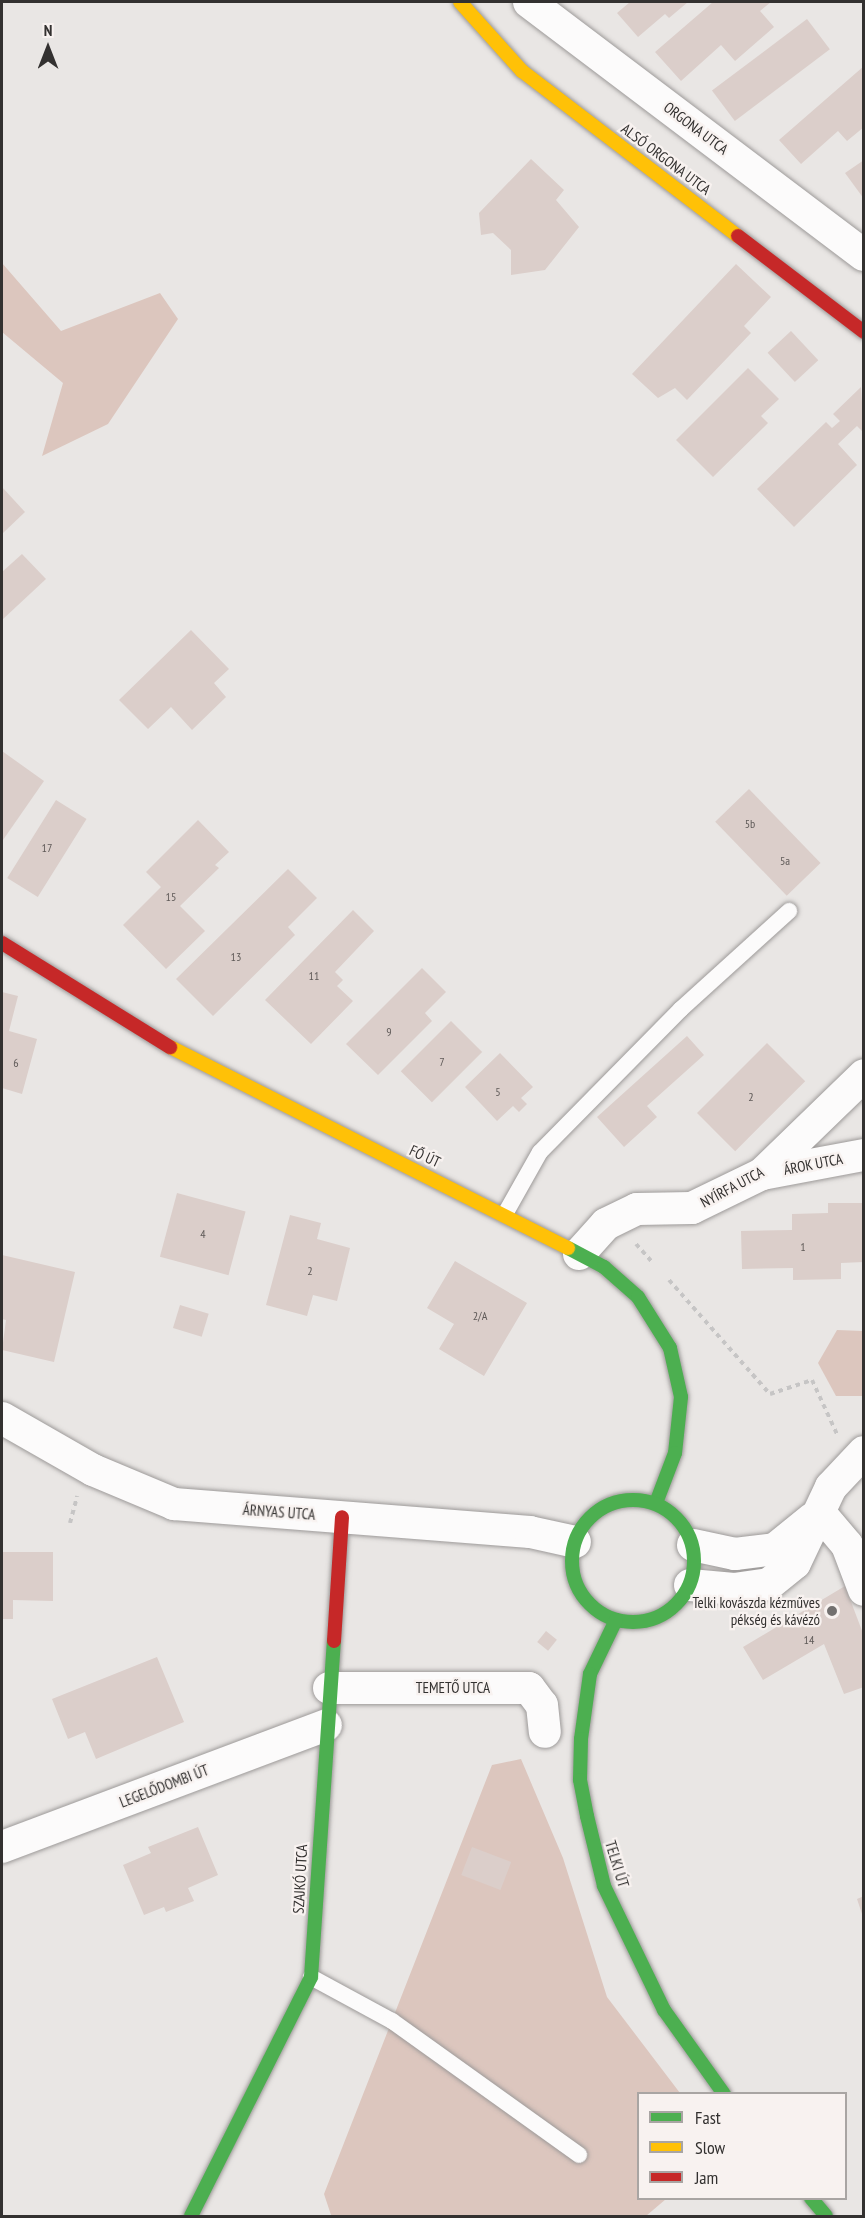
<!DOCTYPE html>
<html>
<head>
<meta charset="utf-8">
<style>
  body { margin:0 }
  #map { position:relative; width:865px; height:2218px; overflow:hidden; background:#e9e6e4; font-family:"PT Sans Narrow",sans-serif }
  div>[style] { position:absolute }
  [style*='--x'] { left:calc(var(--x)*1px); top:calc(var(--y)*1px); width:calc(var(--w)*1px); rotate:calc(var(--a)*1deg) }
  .green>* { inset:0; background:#dcc6be }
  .building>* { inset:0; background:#dbceca; transform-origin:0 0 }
  .path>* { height:4px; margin-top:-2px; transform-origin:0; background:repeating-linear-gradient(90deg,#c6c5c5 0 4.5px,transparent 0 9px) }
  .roads { filter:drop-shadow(0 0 2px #9d9a99) drop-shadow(0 0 2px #9d9a99) }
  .lane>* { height:16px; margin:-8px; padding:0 8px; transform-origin:8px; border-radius:8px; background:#fcfbfb }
  .street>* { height:32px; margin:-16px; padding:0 16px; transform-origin:16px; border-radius:16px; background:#fcfbfb }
  .fast>* { height:14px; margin:-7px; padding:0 7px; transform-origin:7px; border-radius:7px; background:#4caf50 }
  .fast>.ring { margin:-7px; padding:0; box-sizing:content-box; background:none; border:14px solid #4caf50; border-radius:50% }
  .slow>* { height:14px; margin:-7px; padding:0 7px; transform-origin:7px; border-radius:7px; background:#ffc107 }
  .jam>* { height:14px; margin:-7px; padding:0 7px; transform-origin:7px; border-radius:7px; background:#c62828 }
  .dots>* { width:16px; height:16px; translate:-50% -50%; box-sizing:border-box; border:3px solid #f8f2f0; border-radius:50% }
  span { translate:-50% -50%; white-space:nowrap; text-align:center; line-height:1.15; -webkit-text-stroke:4.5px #f8f2f0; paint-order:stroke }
  .number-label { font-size:12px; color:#5f5a58 }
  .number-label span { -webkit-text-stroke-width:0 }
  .street-label { font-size:15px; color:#333130 }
  .poi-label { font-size:15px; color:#333130 }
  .right { translate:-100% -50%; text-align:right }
  .frame { position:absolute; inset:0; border:3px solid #333130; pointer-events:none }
  .legend { position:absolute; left:637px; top:2092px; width:210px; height:108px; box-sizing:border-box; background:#f8f2f0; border:2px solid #a9a5a3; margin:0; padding:8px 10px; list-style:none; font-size:18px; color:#333130 }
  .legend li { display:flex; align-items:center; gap:12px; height:30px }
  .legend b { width:30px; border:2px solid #a9a5a3 }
  .north { position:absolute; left:18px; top:18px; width:60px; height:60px; -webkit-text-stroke:4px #f8f2f0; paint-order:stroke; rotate:0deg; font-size:16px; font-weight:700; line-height:24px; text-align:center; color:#333130 }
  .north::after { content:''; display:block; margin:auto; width:21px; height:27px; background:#333130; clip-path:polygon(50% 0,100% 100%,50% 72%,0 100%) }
</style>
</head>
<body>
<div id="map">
  <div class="green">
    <i style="clip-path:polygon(2px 263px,61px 331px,160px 293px,178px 319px,108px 424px,42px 456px,63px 383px,2px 332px)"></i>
    <i style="clip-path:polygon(837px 1330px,863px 1331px,863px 1396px,836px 1396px,818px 1363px)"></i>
    <i style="clip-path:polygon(521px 1759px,563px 1858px,607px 1997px,680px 2093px,638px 2094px,638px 2198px,666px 2199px,646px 2216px,335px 2216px,331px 2215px,324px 2194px,492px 1765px)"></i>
  </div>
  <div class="building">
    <i style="clip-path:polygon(630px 2px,688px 2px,669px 18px,665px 14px,638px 37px,617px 13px)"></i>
    <i style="clip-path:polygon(713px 2px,771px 2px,760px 11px,774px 27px,735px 61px,721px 45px,681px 81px,655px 52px)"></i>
    <i style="left:807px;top:19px;width:38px;height:119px;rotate:53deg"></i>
    <i style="clip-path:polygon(864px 66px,864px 127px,847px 141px,838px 131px,801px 164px,779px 140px)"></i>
    <i style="clip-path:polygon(531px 159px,564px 190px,556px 200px,579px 227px,545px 270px,511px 275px,511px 250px,493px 233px,481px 235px,479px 213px)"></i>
    <i style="clip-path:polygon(864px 160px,864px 199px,845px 173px)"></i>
    <i style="clip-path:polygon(736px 264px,771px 297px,744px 326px,751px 333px,687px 400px,675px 388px,658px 398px,632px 374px)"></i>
    <i style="left:791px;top:331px;width:40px;height:32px;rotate:47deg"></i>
    <i style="clip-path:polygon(748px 368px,779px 399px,761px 416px,768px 423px,713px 477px,676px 440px)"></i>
    <i style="clip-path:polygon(861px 387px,864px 433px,857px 426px,838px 444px,857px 465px,794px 527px,757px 489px,826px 422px,832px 428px,840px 421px,833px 414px)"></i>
    <i style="clip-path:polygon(2px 487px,25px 512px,2px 534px)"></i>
    <i style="clip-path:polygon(22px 554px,46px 579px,2px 620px,2px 572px)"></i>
    <i style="clip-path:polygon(191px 630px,229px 669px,214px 683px,226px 697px,192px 730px,171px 707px,148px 729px,119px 700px)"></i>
    <i style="clip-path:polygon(2px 751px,44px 781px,3px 840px,2px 839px)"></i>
    <i style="left:749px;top:789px;width:103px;height:47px;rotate:46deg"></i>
    <i style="left:56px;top:800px;width:36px;height:92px;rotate:32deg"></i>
    <i style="clip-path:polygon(198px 820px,229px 852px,215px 865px,219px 868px,180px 906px,205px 931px,166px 969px,123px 925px,161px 887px,146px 872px)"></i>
    <i style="clip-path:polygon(288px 869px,317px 898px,288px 927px,295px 935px,213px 1016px,176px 979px)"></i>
    <i style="clip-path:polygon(353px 910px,374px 931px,335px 972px,343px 980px,337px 986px,353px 1001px,311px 1044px,265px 1000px)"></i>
    <i style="clip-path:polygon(422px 968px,446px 992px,425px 1013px,432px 1021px,378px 1075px,346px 1044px)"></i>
    <i style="clip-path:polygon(2px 992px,18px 996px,9px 1031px,37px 1039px,22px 1094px,2px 1088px)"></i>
    <i style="left:451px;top:1021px;width:44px;height:71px;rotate:45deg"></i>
    <i style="clip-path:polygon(687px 1036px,704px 1055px,647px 1106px,657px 1117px,624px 1147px,597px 1117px)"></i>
    <i style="left:767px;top:1043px;width:54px;height:99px;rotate:45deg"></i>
    <i style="clip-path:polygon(500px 1053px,533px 1087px,521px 1098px,527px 1104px,519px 1112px,513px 1106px,497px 1121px,465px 1087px)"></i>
    <i style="left:177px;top:1193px;width:71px;height:66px;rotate:15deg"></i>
    <i style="clip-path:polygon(828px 1203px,864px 1203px,864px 1262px,841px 1263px,841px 1279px,793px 1280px,793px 1268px,742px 1269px,741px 1231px,792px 1230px,792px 1214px,828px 1213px)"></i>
    <i style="clip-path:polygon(290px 1215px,321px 1223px,317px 1239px,350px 1248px,337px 1301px,313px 1295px,307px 1316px,266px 1305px)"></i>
    <i style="clip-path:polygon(2px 1255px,75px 1272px,54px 1362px,2px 1350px,6px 1320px,2px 1319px)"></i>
    <i style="clip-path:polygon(455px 1261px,527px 1303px,484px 1376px,439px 1349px,454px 1324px,427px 1308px)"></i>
    <i style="left:180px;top:1305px;width:30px;height:24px;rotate:17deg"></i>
    <i style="clip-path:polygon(2px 1552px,53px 1552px,53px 1601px,13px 1600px,13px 1619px,2px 1619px)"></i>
    <i style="clip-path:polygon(845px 1586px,864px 1636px,864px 1687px,844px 1694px,824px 1644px,763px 1680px,743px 1647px)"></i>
    <i style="left:546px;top:1631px;width:14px;height:14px;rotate:39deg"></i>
    <i style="clip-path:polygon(157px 1657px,184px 1722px,96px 1759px,85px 1732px,68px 1739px,52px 1699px)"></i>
    <i style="clip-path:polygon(198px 1827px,218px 1875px,188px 1888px,194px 1901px,166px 1912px,164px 1907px,144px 1915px,123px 1865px,151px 1853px,148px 1847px)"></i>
    <i style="left:472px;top:1847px;width:42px;height:30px;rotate:21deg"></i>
    <i style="clip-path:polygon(864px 1896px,864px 1917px,863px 1917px,857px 1899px)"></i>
  </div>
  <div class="path">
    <i style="--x:636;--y:1244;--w:25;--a:48"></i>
    <i style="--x:669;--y:1280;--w:152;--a:48.5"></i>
    <i style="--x:770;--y:1394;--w:44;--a:-18.4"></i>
    <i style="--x:812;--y:1380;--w:60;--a:65.2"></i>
    <i style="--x:70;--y:1523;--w:28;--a:-75"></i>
  </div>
  <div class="roads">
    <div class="lane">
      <i style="--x:505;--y:1214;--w:71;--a:-60.6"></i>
      <i style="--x:540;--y:1152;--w:201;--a:-45.4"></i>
      <i style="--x:681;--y:1009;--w:146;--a:-42.2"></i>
      <i style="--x:311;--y:1977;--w:92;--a:28.5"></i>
      <i style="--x:392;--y:2021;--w:230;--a:35.6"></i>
    </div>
    <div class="street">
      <i style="--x:529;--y:2;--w:420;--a:37.1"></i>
      <i style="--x:762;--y:1174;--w:104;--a:-10.6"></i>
      <i style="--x:579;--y:1254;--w:40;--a:-48"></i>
      <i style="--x:606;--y:1224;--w:34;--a:-26"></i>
      <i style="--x:637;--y:1209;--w:55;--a:-1"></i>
      <i style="--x:692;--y:1208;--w:78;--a:-25.9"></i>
      <i style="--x:762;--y:1174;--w:142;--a:-44.1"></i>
      <i style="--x:2;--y:1418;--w:105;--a:29.7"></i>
      <i style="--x:93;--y:1470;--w:88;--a:22.8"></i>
      <i style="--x:174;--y:1504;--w:357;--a:4.5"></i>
      <i style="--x:530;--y:1532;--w:46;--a:12.5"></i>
      <i style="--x:820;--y:1513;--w:42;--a:49.8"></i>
      <i style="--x:847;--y:1545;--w:48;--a:69.3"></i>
      <i style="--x:693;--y:1545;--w:43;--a:12.1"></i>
      <i style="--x:735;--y:1554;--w:40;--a:-7.1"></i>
      <i style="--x:775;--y:1549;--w:48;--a:-39"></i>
      <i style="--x:690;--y:1585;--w:44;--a:5.2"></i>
      <i style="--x:734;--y:1589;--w:35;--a:-8"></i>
      <i style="--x:769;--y:1584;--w:33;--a:-39"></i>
      <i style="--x:795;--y:1563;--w:84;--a:-64.7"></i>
      <i style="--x:831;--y:1487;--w:48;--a:-46.7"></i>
      <i style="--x:329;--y:1688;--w:200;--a:0"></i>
      <i style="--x:529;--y:1688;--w:21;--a:53"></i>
      <i style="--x:542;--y:1705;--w:27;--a:84"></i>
      <i style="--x:2;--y:1847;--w:346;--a:-20.6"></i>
    </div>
    <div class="fast">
      <i style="--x:568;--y:1248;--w:41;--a:27.8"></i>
      <i style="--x:604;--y:1267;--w:45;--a:41.4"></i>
      <i style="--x:638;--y:1297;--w:60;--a:57.9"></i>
      <i style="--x:670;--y:1348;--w:50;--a:77.3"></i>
      <i style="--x:681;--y:1397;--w:56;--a:96.1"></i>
      <i style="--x:675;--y:1453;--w:53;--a:110.8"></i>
      <i class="ring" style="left:572px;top:1500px;width:108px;height:108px"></i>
      <i style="--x:616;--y:1620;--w:60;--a:115.7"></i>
      <i style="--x:590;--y:1674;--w:66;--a:97.9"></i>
      <i style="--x:581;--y:1739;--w:41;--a:91.4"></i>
      <i style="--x:580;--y:1780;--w:37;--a:79"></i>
      <i style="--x:587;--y:1816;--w:72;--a:76.3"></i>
      <i style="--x:604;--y:1886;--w:138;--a:64.2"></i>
      <i style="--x:664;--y:2010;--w:103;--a:54.5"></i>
      <i style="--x:811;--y:2198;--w:23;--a:50"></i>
      <i style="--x:191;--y:2216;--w:267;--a:-63.3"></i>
      <i style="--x:311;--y:1977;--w:337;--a:-86.1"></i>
    </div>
    <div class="slow">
      <i style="--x:460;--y:2;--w:93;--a:48.1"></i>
      <i style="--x:522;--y:71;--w:272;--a:37.4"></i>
      <i style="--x:170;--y:1047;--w:446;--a:26.8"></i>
    </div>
    <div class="jam">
      <i style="--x:738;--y:236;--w:158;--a:37.3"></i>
      <i style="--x:2;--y:943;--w:198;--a:31.8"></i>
      <i style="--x:334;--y:1641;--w:124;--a:-86.3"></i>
    </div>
  </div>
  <div class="dots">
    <i style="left:832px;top:1611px;background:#73706f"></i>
  </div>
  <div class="number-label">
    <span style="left:750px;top:824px">5b</span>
    <span style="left:47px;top:848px">17</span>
    <span style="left:785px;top:861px">5a</span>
    <span style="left:171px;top:897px">15</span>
    <span style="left:236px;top:957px">13</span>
    <span style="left:314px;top:976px">11</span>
    <span style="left:389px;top:1032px">9</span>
    <span style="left:442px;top:1062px">7</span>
    <span style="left:16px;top:1063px">6</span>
    <span style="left:498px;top:1092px">5</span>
    <span style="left:751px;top:1097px">2</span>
    <span style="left:203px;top:1234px">4</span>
    <span style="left:803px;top:1247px">1</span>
    <span style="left:310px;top:1271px">2</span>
    <span style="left:480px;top:1316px">2/A</span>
    <span style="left:809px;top:1640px">14</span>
  </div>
  <div class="street-label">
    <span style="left:696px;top:128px;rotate:37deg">ORGONA UTCA</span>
    <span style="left:666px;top:159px;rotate:37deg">ALSÓ ORGONA UTCA</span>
    <span style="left:425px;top:1156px;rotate:25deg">FŐ ÚT</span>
    <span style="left:813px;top:1164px;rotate:-11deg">ÁROK UTCA</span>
    <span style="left:732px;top:1187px;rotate:-28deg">NYÍRFA UTCA</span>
    <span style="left:279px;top:1512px;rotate:4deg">ÁRNYAS UTCA</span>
    <span style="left:453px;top:1688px">TEMETŐ UTCA</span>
    <span style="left:164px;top:1786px;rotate:-21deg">LEGELŐDOMBI ÚT</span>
    <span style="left:617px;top:1864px;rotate:73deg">TELKI ÚT</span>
    <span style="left:300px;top:1879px;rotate:-87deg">SZAJKÓ UTCA</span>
  </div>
  <div class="poi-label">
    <span class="right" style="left:820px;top:1611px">Telki kovászda kézműves<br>pékség és kávézó</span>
  </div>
  <div class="frame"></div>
  <ul class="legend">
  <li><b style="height:8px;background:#4caf50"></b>Fast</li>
  <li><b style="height:8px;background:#ffc107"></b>Slow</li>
  <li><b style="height:8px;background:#c62828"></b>Jam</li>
  </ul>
  <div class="north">N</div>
</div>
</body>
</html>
